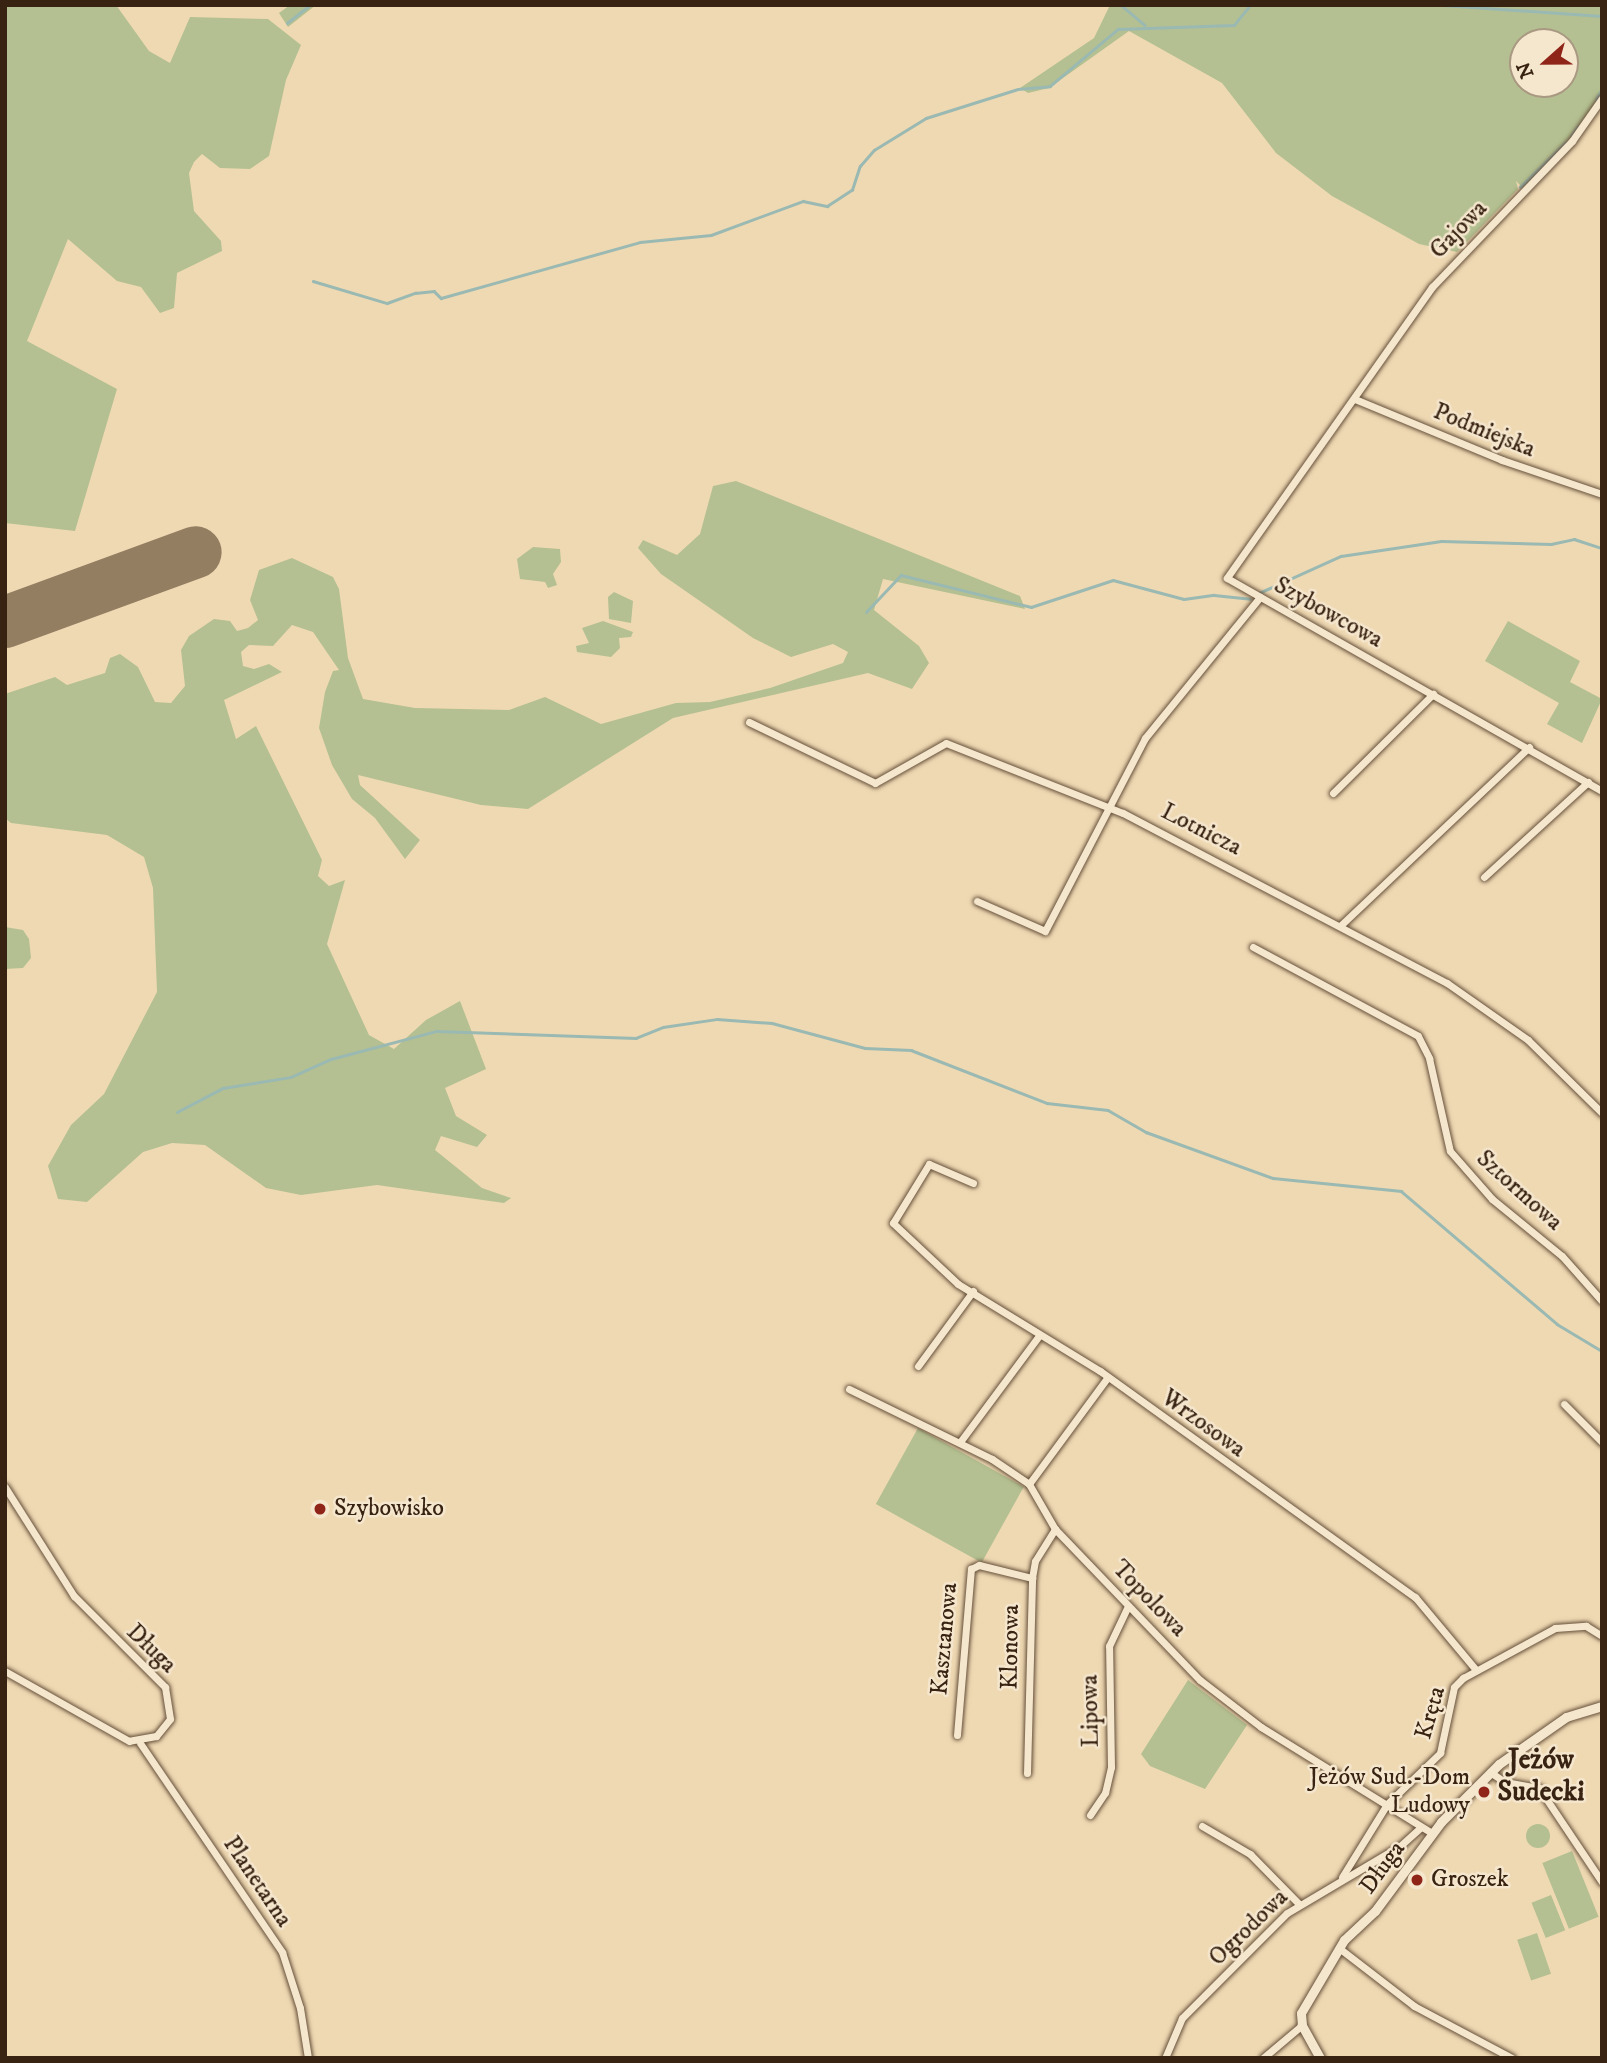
<!DOCTYPE html>
<html>
<head>
<meta charset="utf-8">
<style>
  body { margin:0 }
  #map { position:relative; width:1607px; height:2063px; overflow:hidden; background:#efd9b3; font-family:"IM FELL DW Pica",serif }
  div>[style] { position:absolute }
  [style*='--x'] { left:calc(var(--x)*1px); top:calc(var(--y)*1px); width:calc(var(--w)*1px); rotate:calc(var(--a)*1deg) }
  .green>* { inset:0; background:#b4c091; transform-origin:0 0 }
  .round { border-radius:50% }
  .stream>* { height:2.5px; margin:-1.25px; padding:0 1.25px; transform-origin:1.25px; border-radius:1.25px; background:#9ab9b2 }
  .runway>* { height:52px; margin:-26px; padding:0 26px; transform-origin:26px; border-radius:26px; background:#947e62 }
  .roads { filter:drop-shadow(0 0 2px #66503a) drop-shadow(0 0 2px #66503a) }
  .minor>* { height:7px; margin:-3.5px; padding:0 3.5px; transform-origin:3.5px; border-radius:3.5px; background:#f5e6ce }
  .tertiary>* { height:9px; margin:-4.5px; padding:0 4.5px; transform-origin:4.5px; border-radius:4.5px; background:#f5e6ce }
  .dots>* { width:19px; height:19px; translate:-50% -50%; box-sizing:border-box; border:4px solid #f5e6ce; border-radius:50% }
  span { translate:-50% -50%; white-space:nowrap; text-align:center; line-height:1.15; -webkit-text-stroke:5px #f5e6ce; paint-order:stroke }
  .street-label { font-size:24px; color:#382211 }
  .poi-label { font-size:24px; color:#382211 }
  .left { translate:0 -50%; text-align:left }
  .right { translate:-100% -50%; text-align:right }
  .quarter-label { font-size:28px; color:#382211; font-weight:700 }
  .frame { position:absolute; inset:0; border:7px solid #382211; pointer-events:none }
  .north { position:absolute; left:1509px; top:28px; width:70px; height:70px; box-sizing:border-box; background:#f5e6ce; border:2px solid #a99882; border-radius:50%; rotate:249deg; font-size:19px; font-weight:700; line-height:28px; text-align:center; color:#382211 }
  .north::after { content:''; display:block; margin:auto; width:24px; height:32px; background:#8f2418; clip-path:polygon(50% 0,100% 100%,50% 72%,0 100%) }
</style>
</head>
<body>
<div id="map">
  <div class="green">
    <i style="clip-path:polygon(5px 5px,116px 5px,149px 51px,170px 63px,190px 17px,268px 19px,301px 45px,286px 80px,269px 156px,250px 169px,220px 168px,202px 154px,194px 162px,189px 173px,194px 211px,221px 241px,222px 251px,177px 273px,174px 308px,160px 313px,141px 287px,117px 281px,68px 239px,27px 341px,117px 389px,75px 531px,5px 523px)"></i>
    <i style="clip-path:polygon(290px 5px,316px 5px,288px 27px,279px 13px)"></i>
    <i style="clip-path:polygon(evenodd,1110px 5px,1602px 5px,1602px 94px,1572px 137px,1523px 188px,1516px 181px,1518px 189px,1457px 252px,1419px 244px,1332px 196px,1276px 153px,1222px 83px,1129px 31px,1049px 88px,1028px 93px,1020px 88px,1094px 38px,1110px 5px,1523px 42px,1565px 42px,1565px 84px,1523px 84px,1523px 42px)"></i>
    <i style="clip-path:polygon(736px 481px,1020px 596px,1025px 609px,883px 579px,874px 610px,919px 646px,929px 663px,912px 689px,868px 673px,673px 718px,528px 809px,481px 805px,358px 775px,360px 785px,420px 840px,405px 859px,375px 818px,352px 799px,332px 765px,319px 728px,325px 692px,333px 671px,339px 670px,313px 632px,292px 625px,273px 646px,249px 645px,241px 652px,243px 666px,254px 669px,269px 664px,282px 672px,224px 700px,236px 739px,256px 726px,322px 860px,318px 876px,329px 886px,345px 880px,327px 944px,369px 1035px,394px 1049px,426px 1020px,460px 1001px,486px 1069px,445px 1088px,456px 1116px,487px 1135px,477px 1147px,441px 1136px,435px 1150px,482px 1188px,511px 1198px,504px 1203px,377px 1185px,301px 1195px,266px 1188px,205px 1145px,172px 1143px,143px 1152px,87px 1202px,58px 1199px,48px 1166px,71px 1125px,104px 1094px,157px 992px,153px 888px,144px 857px,107px 835px,11px 823px,5px 818px,5px 694px,55px 677px,67px 685px,105px 673px,110px 658px,120px 654px,138px 667px,155px 702px,171px 703px,185px 686px,181px 650px,189px 636px,214px 619px,230px 621px,237px 631px,248px 628px,258px 620px,250px 600px,259px 570px,292px 558px,333px 577px,339px 589px,348px 658px,363px 699px,415px 708px,509px 710px,545px 697px,601px 724px,676px 703px,710px 702px,770px 688px,843px 663px,848px 652px,833px 644px,791px 657px,753px 638px,661px 574px,638px 548px,643px 540px,677px 555px,700px 534px,713px 486px)"></i>
    <i style="clip-path:polygon(533px 547px,560px 549px,561px 562px,553px 574px,557px 585px,548px 588px,545px 582px,520px 579px,517px 559px)"></i>
    <i style="clip-path:polygon(614px 592px,633px 601px,631px 623px,609px 619px,608px 597px)"></i>
    <i style="clip-path:polygon(603px 621px,633px 632px,631px 637px,619px 638px,620px 648px,611px 657px,577px 652px,576px 646px,589px 643px,582px 628px)"></i>
    <i style="clip-path:polygon(1508px 621px,1580px 661px,1570px 682px,1602px 699px,1582px 743px,1547px 724px,1559px 703px,1485px 661px)"></i>
    <i style="clip-path:polygon(5px 927px,23px 930px,29px 939px,31px 958px,23px 968px,5px 969px)"></i>
    <i style="left:918px;top:1428px;width:121px;height:87px;rotate:29deg"></i>
    <i style="clip-path:polygon(1188px 1680px,1247px 1725px,1205px 1789px,1150px 1766px,1141px 1754px)"></i>
    <i class="round" style="left:1526px;top:1824px;width:24px;height:24px"></i>
    <i style="left:1572px;top:1851px;width:71px;height:32px;rotate:68deg"></i>
    <i style="left:1551px;top:1895px;width:38px;height:21px;rotate:68deg"></i>
    <i style="left:1537px;top:1933px;width:43px;height:21px;rotate:71deg"></i>
  </div>
  <div class="stream">
    <i style="--x:1121;--y:5;--w:31;--a:40"></i>
    <i style="--x:1427;--y:5;--w:3;--a:0"></i>
    <i style="--x:1442;--y:5;--w:160;--a:3.9"></i>
    <i style="--x:287;--y:23;--w:29;--a:-38"></i>
    <i style="--x:1596;--y:99;--w:12;--a:-59"></i>
    <i style="--x:1571;--y:136;--w:11;--a:-56"></i>
    <i style="--x:1520;--y:187;--w:64;--a:-44.4"></i>
    <i style="--x:313;--y:281;--w:77;--a:16.6"></i>
    <i style="--x:387;--y:303;--w:30;--a:-20"></i>
    <i style="--x:415;--y:293;--w:19;--a:-6"></i>
    <i style="--x:434;--y:291;--w:10;--a:45"></i>
    <i style="--x:441;--y:298;--w:207;--a:-15.7"></i>
    <i style="--x:640;--y:242;--w:71;--a:-5.6"></i>
    <i style="--x:711;--y:235;--w:98;--a:-20.3"></i>
    <i style="--x:803;--y:201;--w:25;--a:12"></i>
    <i style="--x:827;--y:206;--w:30;--a:-33"></i>
    <i style="--x:852;--y:190;--w:25;--a:-72"></i>
    <i style="--x:860;--y:166;--w:21;--a:-49"></i>
    <i style="--x:874;--y:150;--w:61;--a:-31.6"></i>
    <i style="--x:926;--y:118;--w:96;--a:-17.5"></i>
    <i style="--x:1018;--y:89;--w:32;--a:-5"></i>
    <i style="--x:1050;--y:86;--w:89;--a:-40"></i>
    <i style="--x:1118;--y:29;--w:116;--a:-2"></i>
    <i style="--x:1234;--y:25;--w:26;--a:-51"></i>
    <i style="--x:1259;--y:593;--w:90;--a:-24.3"></i>
    <i style="--x:1341;--y:556;--w:101;--a:-8.5"></i>
    <i style="--x:1441;--y:541;--w:110;--a:1.6"></i>
    <i style="--x:1551;--y:544;--w:24;--a:-12"></i>
    <i style="--x:1574;--y:539;--w:29;--a:18"></i>
    <i style="--x:866;--y:612;--w:51;--a:-46.6"></i>
    <i style="--x:901;--y:575;--w:134;--a:13.8"></i>
    <i style="--x:1031;--y:607;--w:86;--a:-18.2"></i>
    <i style="--x:1113;--y:580;--w:73;--a:15"></i>
    <i style="--x:1184;--y:599;--w:30;--a:-8"></i>
    <i style="--x:1214;--y:595;--w:36;--a:6"></i>
    <i style="--x:177;--y:1112;--w:52;--a:-27.6"></i>
    <i style="--x:223;--y:1088;--w:69;--a:-9.2"></i>
    <i style="--x:291;--y:1077;--w:44;--a:-24.2"></i>
    <i style="--x:331;--y:1059;--w:109;--a:-14.9"></i>
    <i style="--x:436;--y:1031;--w:200;--a:2"></i>
    <i style="--x:636;--y:1038;--w:29;--a:-22"></i>
    <i style="--x:663;--y:1027;--w:55;--a:-8.4"></i>
    <i style="--x:717;--y:1019;--w:55;--a:4.2"></i>
    <i style="--x:772;--y:1023;--w:96;--a:15"></i>
    <i style="--x:865;--y:1048;--w:46;--a:2.5"></i>
    <i style="--x:911;--y:1050;--w:146;--a:21.3"></i>
    <i style="--x:1047;--y:1103;--w:61;--a:6.5"></i>
    <i style="--x:1108;--y:1110;--w:44;--a:30.1"></i>
    <i style="--x:1146;--y:1132;--w:135;--a:19.9"></i>
    <i style="--x:1273;--y:1178;--w:129;--a:5.8"></i>
    <i style="--x:1401;--y:1191;--w:205;--a:40.4"></i>
    <i style="--x:1557;--y:1324;--w:52;--a:31"></i>
  </div>
  <div class="runway">
    <i style="--x:5;--y:622;--w:203;--a:-20.1"></i>
  </div>
  <div class="roads">
    <div class="minor">
      <i style="--x:1602;--y:98;--w:52;--a:124.9"></i>
      <i style="--x:1572;--y:141;--w:202;--a:133.8"></i>
      <i style="--x:1432;--y:287;--w:356;--a:125.2"></i>
      <i style="--x:1227;--y:578;--w:431;--a:29.6"></i>
      <i style="--x:1355;--y:399;--w:159;--a:22.5"></i>
      <i style="--x:1502;--y:460;--w:106;--a:18.8"></i>
      <i style="--x:749;--y:722;--w:140;--a:25.8"></i>
      <i style="--x:875;--y:783;--w:81;--a:-29.4"></i>
      <i style="--x:946;--y:743;--w:190;--a:21.6"></i>
      <i style="--x:1123;--y:813;--w:366;--a:27.7"></i>
      <i style="--x:1447;--y:983;--w:99;--a:35.1"></i>
      <i style="--x:1528;--y:1040;--w:104;--a:44.6"></i>
      <i style="--x:1333;--y:793;--w:141;--a:-44.7"></i>
      <i style="--x:1484;--y:877;--w:141;--a:-42.4"></i>
      <i style="--x:977;--y:901;--w:74;--a:23.8"></i>
      <i style="--x:1045;--y:931;--w:217;--a:-62.6"></i>
      <i style="--x:1145;--y:738;--w:182;--a:-50.8"></i>
      <i style="--x:1341;--y:925;--w:259;--a:-43.4"></i>
      <i style="--x:1253;--y:947;--w:187;--a:28.3"></i>
      <i style="--x:1418;--y:1036;--w:25;--a:63"></i>
      <i style="--x:1429;--y:1058;--w:95;--a:77.3"></i>
      <i style="--x:1450;--y:1151;--w:64;--a:48.8"></i>
      <i style="--x:1492;--y:1199;--w:90;--a:39.2"></i>
      <i style="--x:1562;--y:1256;--w:60;--a:48.4"></i>
      <i style="--x:973;--y:1183;--w:48;--a:-156.6"></i>
      <i style="--x:929;--y:1164;--w:69;--a:121.4"></i>
      <i style="--x:893;--y:1223;--w:89;--a:43.2"></i>
      <i style="--x:958;--y:1284;--w:167;--a:31.5"></i>
      <i style="--x:1100;--y:1371;--w:388;--a:35.7"></i>
      <i style="--x:1415;--y:1597;--w:95;--a:50.1"></i>
      <i style="--x:918;--y:1366;--w:93;--a:-53.7"></i>
      <i style="--x:849;--y:1389;--w:159;--a:26.1"></i>
      <i style="--x:992;--y:1459;--w:45;--a:34"></i>
      <i style="--x:1029;--y:1484;--w:52;--a:60"></i>
      <i style="--x:1055;--y:1529;--w:209;--a:46.2"></i>
      <i style="--x:1200;--y:1680;--w:77;--a:37.6"></i>
      <i style="--x:1261;--y:1727;--w:201;--a:31.8"></i>
      <i style="--x:1564;--y:1404;--w:54;--a:45"></i>
      <i style="--x:960;--y:1442;--w:131;--a:-53.4"></i>
      <i style="--x:1029;--y:1484;--w:133;--a:-53.6"></i>
      <i style="--x:5;--y:1487;--w:129;--a:57.7"></i>
      <i style="--x:74;--y:1596;--w:129;--a:45"></i>
      <i style="--x:165;--y:1687;--w:32;--a:81"></i>
      <i style="--x:170;--y:1719;--w:22;--a:129"></i>
      <i style="--x:156;--y:1736;--w:27;--a:170"></i>
      <i style="--x:129;--y:1741;--w:142;--a:-150.6"></i>
      <i style="--x:957;--y:1735;--w:167;--a:-85.2"></i>
      <i style="--x:971;--y:1569;--w:9;--a:-27"></i>
      <i style="--x:979;--y:1565;--w:55;--a:13.8"></i>
      <i style="--x:140;--y:1743;--w:253;--a:55.8"></i>
      <i style="--x:282;--y:1952;--w:59;--a:72.2"></i>
      <i style="--x:300;--y:2008;--w:51;--a:80.9"></i>
      <i style="--x:1490;--y:1772;--w:18;--a:34"></i>
      <i style="--x:1505;--y:1782;--w:35;--a:10"></i>
      <i style="--x:1539;--y:1788;--w:113;--a:56.2"></i>
      <i style="--x:1027;--y:1773;--w:195;--a:-88.5"></i>
      <i style="--x:1032;--y:1578;--w:17;--a:-80"></i>
      <i style="--x:1035;--y:1561;--w:38;--a:-58"></i>
      <i style="--x:1090;--y:1815;--w:27;--a:-56"></i>
      <i style="--x:1105;--y:1793;--w:27;--a:-77"></i>
      <i style="--x:1111;--y:1767;--w:121;--a:-90.9"></i>
      <i style="--x:1109;--y:1646;--w:44;--a:-64.6"></i>
      <i style="--x:1202;--y:1826;--w:56;--a:30.3"></i>
      <i style="--x:1250;--y:1854;--w:70;--a:45.6"></i>
      <i style="--x:1342;--y:1877;--w:86;--a:-58.3"></i>
      <i style="--x:1387;--y:1804;--w:74;--a:-43.9"></i>
      <i style="--x:1440;--y:1753;--w:67;--a:-78"></i>
      <i style="--x:1454;--y:1687;--w:13;--a:-45"></i>
      <i style="--x:1463;--y:1678;--w:105;--a:-28.5"></i>
      <i style="--x:1555;--y:1628;--w:31;--a:-4"></i>
      <i style="--x:1586;--y:1626;--w:19;--a:32"></i>
      <i style="--x:1339;--y:1948;--w:95;--a:37.7"></i>
      <i style="--x:1414;--y:2006;--w:111;--a:28"></i>
      <i style="--x:1165;--y:2058;--w:43;--a:-67"></i>
      <i style="--x:1182;--y:2018;--w:148;--a:-45"></i>
      <i style="--x:1287;--y:1913;--w:131;--a:-30.7"></i>
      <i style="--x:1400;--y:1846;--w:27;--a:-42"></i>
      <i style="--x:1263;--y:2058;--w:51;--a:-40.2"></i>
    </div>
    <div class="tertiary">
      <i style="--x:1320;--y:2058;--w:38;--a:-119"></i>
      <i style="--x:1302;--y:2025;--w:12;--a:-95"></i>
      <i style="--x:1301;--y:2013;--w:85;--a:-59.5"></i>
      <i style="--x:1344;--y:1940;--w:42;--a:-43.1"></i>
      <i style="--x:1375;--y:1911;--w:111;--a:-53.4"></i>
      <i style="--x:1441;--y:1822;--w:82;--a:-45"></i>
      <i style="--x:1499;--y:1764;--w:82;--a:-35"></i>
      <i style="--x:1566;--y:1717;--w:38;--a:-17"></i>
    </div>
  </div>
  <div class="dots">
    <i style="left:320px;top:1509px;background:#8f2418"></i>
    <i style="left:1484px;top:1792px;background:#8f2418"></i>
    <i style="left:1417px;top:1880px;background:#8f2418"></i>
  </div>
  <div class="street-label">
    <span style="left:1459px;top:230px;rotate:-46deg">Gajowa</span>
    <span style="left:1484px;top:431px;rotate:22deg">Podmiejska</span>
    <span style="left:1328px;top:613px;rotate:29deg">Szybowcowa</span>
    <span style="left:1201px;top:830px;rotate:27deg">Lotnicza</span>
    <span style="left:1519px;top:1191px;rotate:42deg">Sztormowa</span>
    <span style="left:1203px;top:1424px;rotate:36deg">Wrzosowa</span>
    <span style="left:1149px;top:1599px;rotate:46deg">Topolowa</span>
    <span style="left:945px;top:1639px;rotate:-85deg">Kasztanowa</span>
    <span style="left:1011px;top:1647px;rotate:-89deg">Klonowa</span>
    <span style="left:151px;top:1649px;rotate:44deg">Długa</span>
    <span style="left:1091px;top:1711px;rotate:-91deg">Lipowa</span>
    <span style="left:1431px;top:1713px;rotate:-74deg">Kręta</span>
    <span style="left:1383px;top:1868px;rotate:-54deg">Długa</span>
    <span style="left:257px;top:1882px;rotate:56deg">Planetarna</span>
    <span style="left:1249px;top:1928px;rotate:-44deg">Ogrodowa</span>
  </div>
  <div class="poi-label">
    <span class="left" style="left:334px;top:1509px">Szybowisko</span>
    <span class="right" style="left:1470px;top:1792px">Jeżów Sud.-Dom<br>Ludowy</span>
    <span class="left" style="left:1431px;top:1880px">Groszek</span>
  </div>
  <div class="quarter-label">
    <span style="left:1541px;top:1776px">Jeżów<br>Sudecki</span>
  </div>
  <div class="frame"></div>
  <div class="north">N</div>
</div>
</body>
</html>
